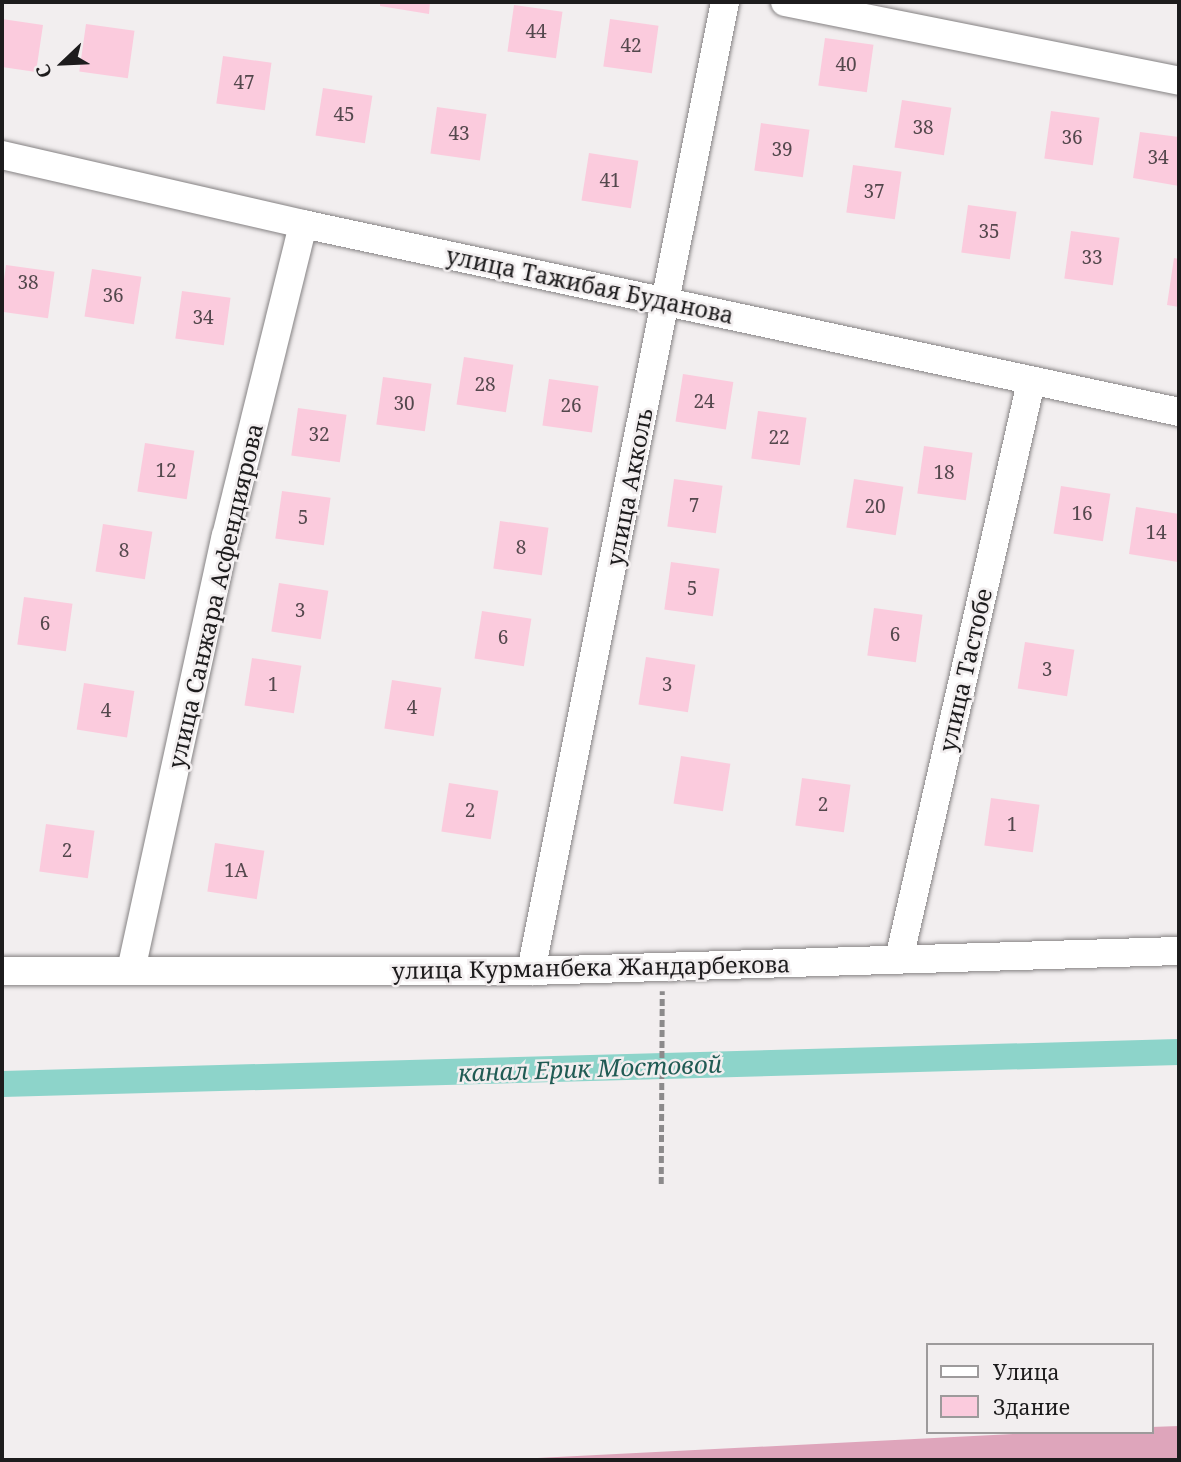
<!DOCTYPE html>
<html>
<head>
<meta charset="utf-8">
<style>
  body { margin:0 }
  #map { position:relative; width:1181px; height:1462px; overflow:hidden; background:#f2eeef; font-family:"Noto Serif",serif }
  div>[style] { position:absolute }
  [style*='--x'] { left:calc(var(--x)*1px); top:calc(var(--y)*1px); width:calc(var(--w)*1px); rotate:calc(var(--a)*1deg) }
  .forest>* { inset:0; background:#dea5bb }
  .canal>* { height:26px; margin:-13px; padding:0 13px; transform-origin:13px; border-radius:13px; background:#8dd4ca }
  .building>* { inset:0; background:#fbcbdd; transform-origin:0 0 }
  .path>* { height:4.5px; margin-top:-2.25px; transform-origin:0; background:repeating-linear-gradient(90deg,#8c8a8b 0 7px,transparent 0 10.5px) }
  .roads { filter:drop-shadow(0 0 2px #858283) drop-shadow(0 0 2px #858283) }
  .street>* { height:28px; margin:-14px; padding:0 14px; transform-origin:14px; border-radius:14px; background:#fff }
  span { translate:-50% -50%; white-space:nowrap; text-align:center; line-height:1.15; -webkit-text-stroke:5px #f2eeef; paint-order:stroke }
  .number-label { font-size:19px; color:#54484d }
  .number-label span { -webkit-text-stroke-width:0 }
  .street-label { font-size:23px; color:#1d1c1d }
  .water-label { font-size:24px; color:#205b54; font-style:italic }
  .frame { position:absolute; inset:0; border:4px solid #1d1c1d; pointer-events:none }
  .legend { position:absolute; left:926px; top:1343px; width:228px; height:91px; box-sizing:border-box; background:#f2eeef; border:2px solid #9d9a9b; margin:0; padding:9px 12px; list-style:none; font-size:21px; color:#1d1c1d }
  .legend li { display:flex; align-items:center; gap:14px; height:35px }
  .legend b { width:35px; border:2px solid #9d9a9b }
  .north { position:absolute; left:28px; top:28px; width:70px; height:70px; -webkit-text-stroke:5px #f2eeef; paint-order:stroke; rotate:247deg; font-size:19px; font-weight:700; line-height:28px; text-align:center; color:#1d1c1d }
  .north::after { content:''; display:block; margin:auto; width:24px; height:32px; background:#1d1c1d; clip-path:polygon(50% 0,100% 100%,50% 72%,0 100%) }
</style>
</head>
<body>
<div id="map">
  <div class="forest">
    <i style="clip-path:polygon(1179px 1426px,1179px 1460px,497px 1460px,1053px 1432px,1151px 1432px,1151px 1427px)"></i>
  </div>
  <div class="canal">
    <i style="--x:2;--y:1084;--w:1177;--a:-1.56"></i>
  </div>
  <div class="building">
    <i style="clip-path:polygon(380px 2px,430px 2px,429px 14px,380px 6px)"></i>
    <i style="left:514px;top:5px;width:49px;height:47px;rotate:8deg"></i>
    <i style="clip-path:polygon(2px 19px,43px 25px,36px 72px,2px 67px)"></i>
    <i style="left:610px;top:19px;width:49px;height:48px;rotate:8deg"></i>
    <i style="left:86px;top:24px;width:49px;height:48px;rotate:8deg"></i>
    <i style="left:825px;top:38px;width:49px;height:48px;rotate:8deg"></i>
    <i style="left:223px;top:56px;width:49px;height:48px;rotate:8deg"></i>
    <i style="left:323px;top:88px;width:50px;height:48px;rotate:9deg"></i>
    <i style="left:902px;top:100px;width:50px;height:48px;rotate:9deg"></i>
    <i style="left:437px;top:107px;width:50px;height:47px;rotate:8deg"></i>
    <i style="left:1051px;top:111px;width:49px;height:48px;rotate:8deg"></i>
    <i style="left:761px;top:123px;width:49px;height:48px;rotate:8deg"></i>
    <i style="clip-path:polygon(1140px 132px,1179px 137px,1179px 186px,1133px 178px)"></i>
    <i style="left:589px;top:153px;width:50px;height:48px;rotate:9deg"></i>
    <i style="left:853px;top:165px;width:49px;height:48px;rotate:8deg"></i>
    <i style="left:968px;top:205px;width:49px;height:48px;rotate:8deg"></i>
    <i style="left:1071px;top:231px;width:49px;height:48px;rotate:8deg"></i>
    <i style="clip-path:polygon(1174px 258px,1179px 259px,1179px 307px,1167px 305px)"></i>
    <i style="left:6px;top:265px;width:49px;height:47px;rotate:8deg"></i>
    <i style="left:92px;top:269px;width:50px;height:48px;rotate:9deg"></i>
    <i style="left:182px;top:291px;width:49px;height:48px;rotate:8deg"></i>
    <i style="left:464px;top:357px;width:50px;height:48px;rotate:9deg"></i>
    <i style="left:683px;top:374px;width:51px;height:48px;rotate:9deg"></i>
    <i style="left:383px;top:377px;width:49px;height:48px;rotate:8deg"></i>
    <i style="left:549px;top:379px;width:50px;height:47px;rotate:8deg"></i>
    <i style="left:298px;top:408px;width:49px;height:48px;rotate:8deg"></i>
    <i style="left:758px;top:411px;width:49px;height:48px;rotate:8deg"></i>
    <i style="left:145px;top:443px;width:50px;height:49px;rotate:9deg"></i>
    <i style="left:924px;top:446px;width:49px;height:48px;rotate:8deg"></i>
    <i style="left:674px;top:479px;width:49px;height:48px;rotate:8deg"></i>
    <i style="left:854px;top:479px;width:50px;height:49px;rotate:9deg"></i>
    <i style="left:1061px;top:486px;width:50px;height:48px;rotate:9deg"></i>
    <i style="left:282px;top:491px;width:49px;height:48px;rotate:8deg"></i>
    <i style="clip-path:polygon(1136px 507px,1179px 514px,1178px 562px,1129px 554px)"></i>
    <i style="left:500px;top:521px;width:49px;height:48px;rotate:8deg"></i>
    <i style="left:103px;top:524px;width:50px;height:48px;rotate:9deg"></i>
    <i style="left:671px;top:562px;width:49px;height:48px;rotate:8deg"></i>
    <i style="left:279px;top:583px;width:50px;height:49px;rotate:9deg"></i>
    <i style="left:24px;top:597px;width:49px;height:48px;rotate:8deg"></i>
    <i style="left:874px;top:608px;width:49px;height:48px;rotate:8deg"></i>
    <i style="left:482px;top:611px;width:50px;height:48px;rotate:9deg"></i>
    <i style="left:1025px;top:642px;width:50px;height:47px;rotate:9deg"></i>
    <i style="left:646px;top:657px;width:50px;height:48px;rotate:9deg"></i>
    <i style="left:252px;top:658px;width:50px;height:48px;rotate:9deg"></i>
    <i style="left:392px;top:680px;width:50px;height:49px;rotate:9deg"></i>
    <i style="left:84px;top:683px;width:51px;height:47px;rotate:9deg"></i>
    <i style="left:681px;top:756px;width:50px;height:48px;rotate:9deg"></i>
    <i style="left:802px;top:778px;width:49px;height:48px;rotate:8deg"></i>
    <i style="left:449px;top:783px;width:50px;height:49px;rotate:9deg"></i>
    <i style="left:991px;top:798px;width:49px;height:48px;rotate:8deg"></i>
    <i style="left:46px;top:824px;width:49px;height:48px;rotate:8deg"></i>
    <i style="left:215px;top:843px;width:50px;height:49px;rotate:9deg"></i>
  </div>
  <div class="path">
    <i style="--x:661;--y:1184;--w:193;--a:-89.7"></i>
  </div>
  <div class="roads">
    <div class="street">
      <i style="--x:785;--y:2;--w:402;--a:11.3"></i>
      <i style="--x:2;--y:155;--w:309;--a:12.9"></i>
      <i style="--x:303;--y:224;--w:896;--a:12.11"></i>
      <i style="--x:899;--y:959;--w:592;--a:-77.11"></i>
      <i style="--x:131;--y:970;--w:444;--a:-77.7"></i>
      <i style="--x:226;--y:536;--w:321;--a:-76.1"></i>
      <i style="--x:2;--y:971;--w:529;--a:0"></i>
      <i style="--x:531;--y:971;--w:648;--a:-1.77"></i>
      <i style="--x:531;--y:971;--w:988;--a:-78.68"></i>
    </div>
  </div>
  <div class="number-label">
    <span style="left:536px;top:32px">44</span>
    <span style="left:631px;top:46px">42</span>
    <span style="left:846px;top:65px">40</span>
    <span style="left:244px;top:83px">47</span>
    <span style="left:344px;top:115px">45</span>
    <span style="left:923px;top:128px">38</span>
    <span style="left:459px;top:134px">43</span>
    <span style="left:1072px;top:138px">36</span>
    <span style="left:782px;top:150px">39</span>
    <span style="left:1158px;top:158px">34</span>
    <span style="left:610px;top:181px">41</span>
    <span style="left:874px;top:192px">37</span>
    <span style="left:989px;top:232px">35</span>
    <span style="left:1092px;top:258px">33</span>
    <span style="left:28px;top:283px">38</span>
    <span style="left:113px;top:296px">36</span>
    <span style="left:203px;top:318px">34</span>
    <span style="left:485px;top:385px">28</span>
    <span style="left:704px;top:402px">24</span>
    <span style="left:404px;top:404px">30</span>
    <span style="left:571px;top:406px">26</span>
    <span style="left:319px;top:435px">32</span>
    <span style="left:779px;top:438px">22</span>
    <span style="left:166px;top:471px">12</span>
    <span style="left:944px;top:473px">18</span>
    <span style="left:694px;top:506px">7</span>
    <span style="left:875px;top:507px">20</span>
    <span style="left:1082px;top:514px">16</span>
    <span style="left:303px;top:518px">5</span>
    <span style="left:1156px;top:533px">14</span>
    <span style="left:521px;top:548px">8</span>
    <span style="left:124px;top:551px">8</span>
    <span style="left:692px;top:589px">5</span>
    <span style="left:300px;top:611px">3</span>
    <span style="left:45px;top:624px">6</span>
    <span style="left:895px;top:635px">6</span>
    <span style="left:503px;top:638px">6</span>
    <span style="left:1047px;top:670px">3</span>
    <span style="left:273px;top:685px">1</span>
    <span style="left:667px;top:685px">3</span>
    <span style="left:412px;top:708px">4</span>
    <span style="left:106px;top:711px">4</span>
    <span style="left:823px;top:805px">2</span>
    <span style="left:470px;top:811px">2</span>
    <span style="left:1012px;top:825px">1</span>
    <span style="left:67px;top:851px">2</span>
    <span style="left:236px;top:871px">1А</span>
  </div>
  <div class="street-label">
    <span style="left:590px;top:285px;rotate:12deg">улица Тажибая Буданова</span>
    <span style="left:629px;top:487px;rotate:-79deg">улица Акколь</span>
    <span style="left:215px;top:596px;rotate:-77deg">улица Санжара Асфендиярова</span>
    <span style="left:965px;top:670px;rotate:-77deg">улица Тастобе</span>
    <span style="left:591px;top:967px;rotate:-1deg">улица Курманбека Жандарбекова</span>
  </div>
  <div class="water-label">
    <span style="left:590px;top:1068px;rotate:-2deg">канал Ерик Мостовой</span>
  </div>
  <div class="frame"></div>
  <ul class="legend">
  <li><b style="height:9px;background:#fff"></b>Улица</li>
  <li><b style="height:19px;background:#fbcbdd"></b>Здание</li>
  </ul>
  <div class="north">С</div>
</div>
</body>
</html>
